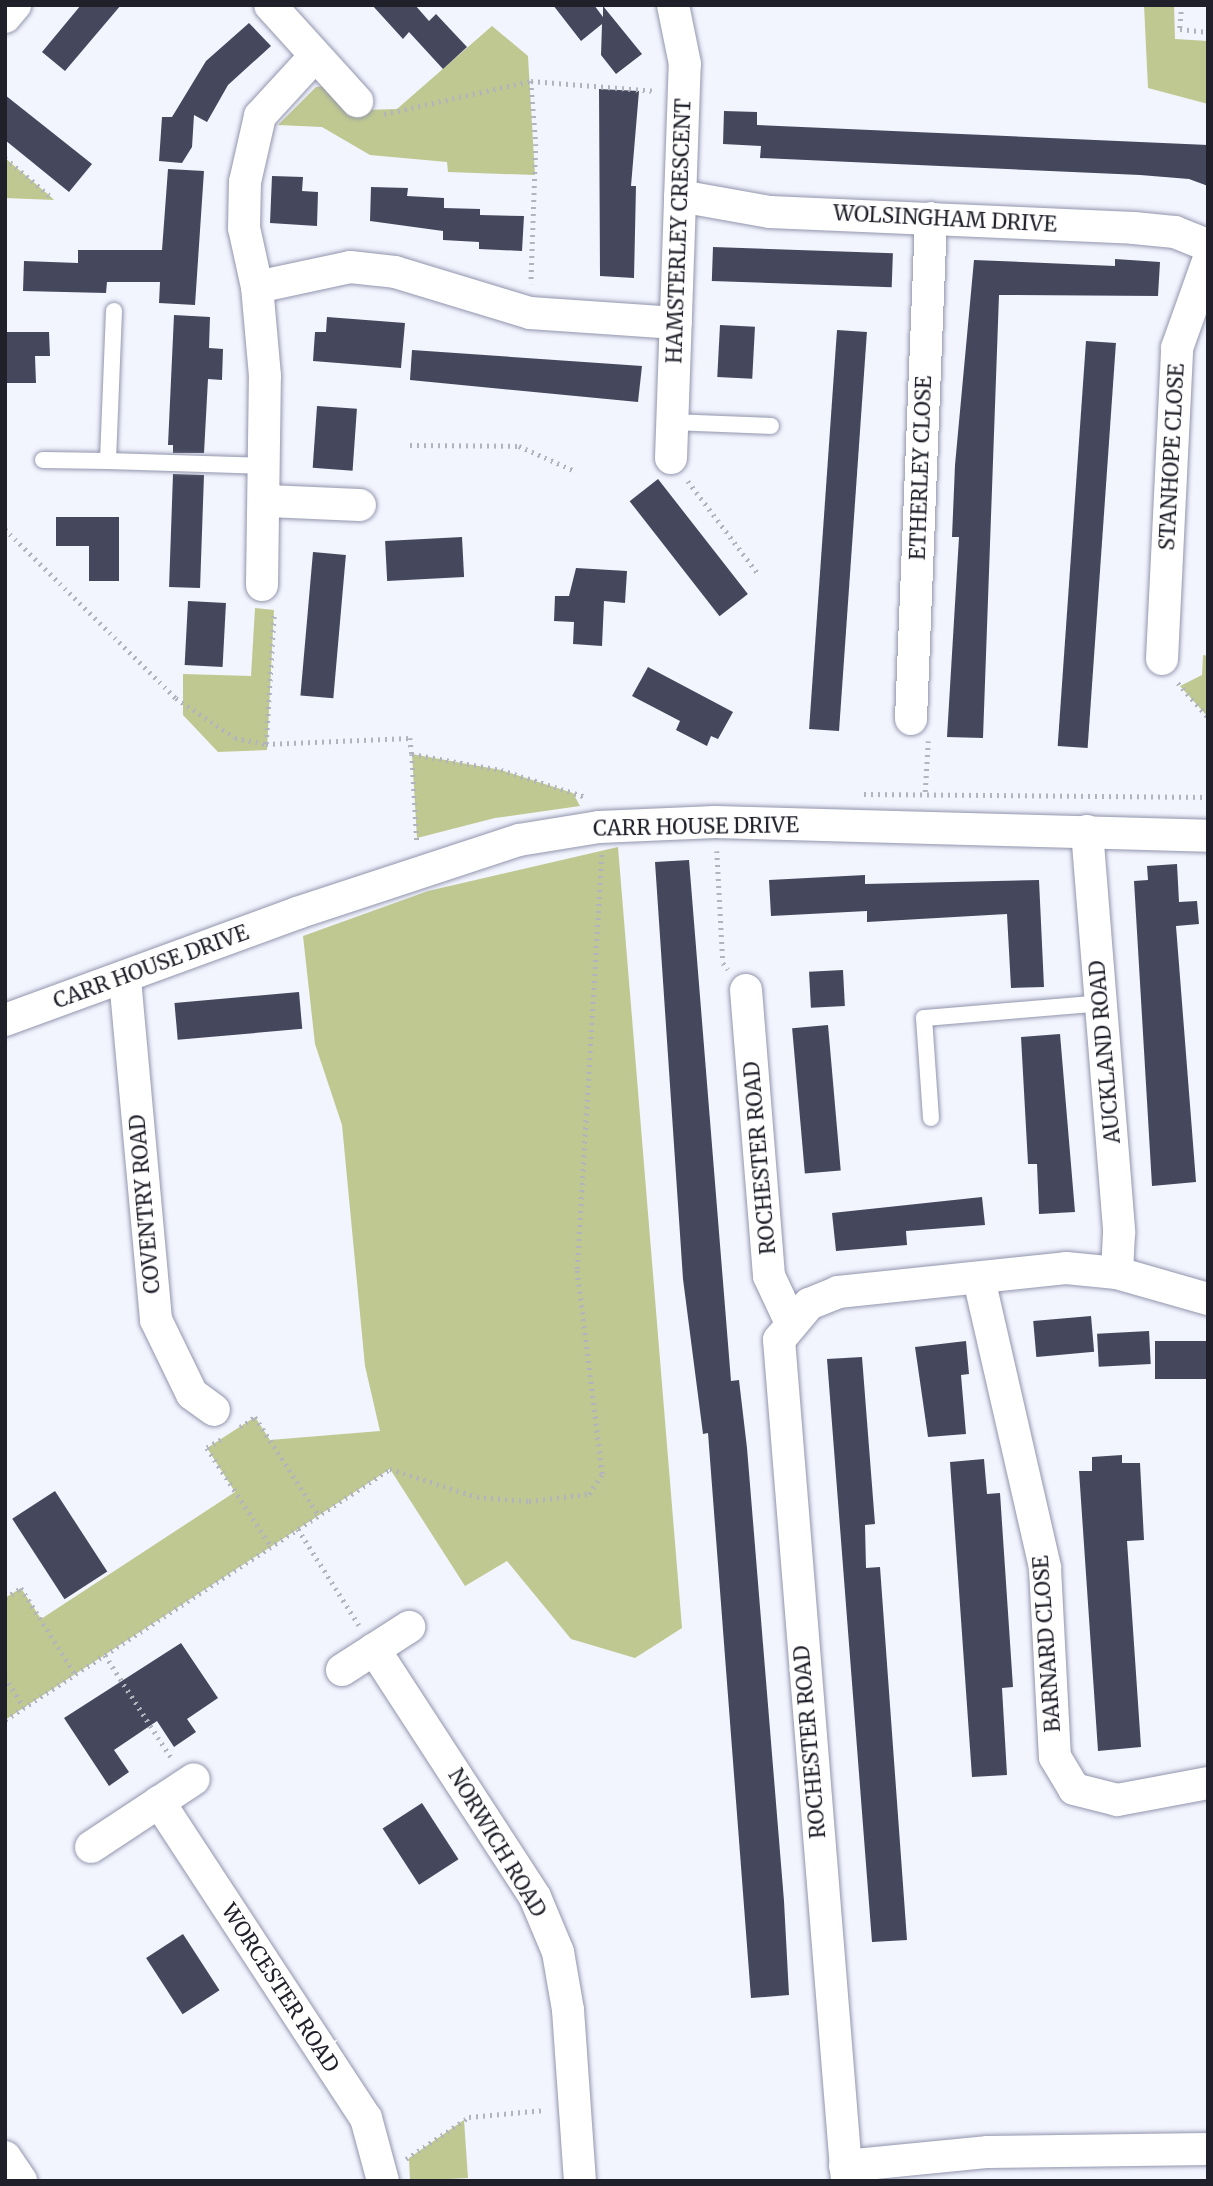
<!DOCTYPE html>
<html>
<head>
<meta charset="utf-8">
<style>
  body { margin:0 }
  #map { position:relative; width:1213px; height:2186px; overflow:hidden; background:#f2f4fe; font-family:Merriweather,serif }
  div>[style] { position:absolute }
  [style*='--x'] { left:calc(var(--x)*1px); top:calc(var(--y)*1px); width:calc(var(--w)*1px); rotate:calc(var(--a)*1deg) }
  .green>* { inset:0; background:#bfc891 }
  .building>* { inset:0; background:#45485c; transform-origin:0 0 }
  .path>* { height:4.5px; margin-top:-2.25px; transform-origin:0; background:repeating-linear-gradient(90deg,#b2b4bd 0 2px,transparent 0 7px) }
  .roads { filter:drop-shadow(0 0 2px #9295ac) drop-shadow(0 0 2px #9295ac) }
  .service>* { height:16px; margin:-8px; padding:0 8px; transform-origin:8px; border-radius:8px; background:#fff }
  .minor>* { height:32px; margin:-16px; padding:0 16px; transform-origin:16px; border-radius:16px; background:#fff }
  span { translate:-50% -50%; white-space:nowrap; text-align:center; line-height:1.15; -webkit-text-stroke:7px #fff; paint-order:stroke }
  .street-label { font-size:21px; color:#1f2029 }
  .frame { position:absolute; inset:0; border:7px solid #1f2029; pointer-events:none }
</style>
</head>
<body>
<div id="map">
  <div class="green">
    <i style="clip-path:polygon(1144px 5px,1174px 5px,1175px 39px,1208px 41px,1208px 104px,1148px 88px)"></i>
    <i style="clip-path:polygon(492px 26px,528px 56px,535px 175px,448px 172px,447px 162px,370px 155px,322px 127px,278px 125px,316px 87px,326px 86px,363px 110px,397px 109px)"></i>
    <i style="clip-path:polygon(5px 158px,50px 196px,54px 200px,5px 198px)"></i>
    <i style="clip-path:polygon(255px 608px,274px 610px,267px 750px,218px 752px,183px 715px,183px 674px,251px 676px)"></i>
    <i style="clip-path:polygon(1203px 655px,1208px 656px,1208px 717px,1180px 686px,1202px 675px)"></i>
    <i style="clip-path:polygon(412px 754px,501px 770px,573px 793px,580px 806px,495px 818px,417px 838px)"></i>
    <i style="clip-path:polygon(618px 847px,682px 1628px,635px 1658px,571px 1639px,507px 1561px,465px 1586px,390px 1469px,5px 1720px,5px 1598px,21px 1588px,41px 1619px,235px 1492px,207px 1448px,255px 1417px,270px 1440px,380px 1431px,365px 1366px,342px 1125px,315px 1044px,303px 936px,428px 891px)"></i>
    <i style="clip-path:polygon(464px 2120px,468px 2178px,410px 2181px,409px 2158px)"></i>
  </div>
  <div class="building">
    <i style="clip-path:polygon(81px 5px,121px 5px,65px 71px,42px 52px)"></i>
    <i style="clip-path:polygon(372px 5px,415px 5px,429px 21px,436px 14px,467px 47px,443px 69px,409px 32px,403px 39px)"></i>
    <i style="clip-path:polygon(553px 5px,594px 5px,603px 17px,603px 6px,642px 54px,616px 74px,601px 55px,602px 24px,581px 41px)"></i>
    <i style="clip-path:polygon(249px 23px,271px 46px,228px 85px,207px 122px,194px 115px,192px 147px,182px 163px,159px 161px,162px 117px,172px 117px,206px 61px)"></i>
    <i style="clip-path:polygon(599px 89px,639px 91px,631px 186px,636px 186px,634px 278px,600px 276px)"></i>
    <i style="clip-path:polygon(5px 95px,92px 164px,69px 192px,5px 140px)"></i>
    <i style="clip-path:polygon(724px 111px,757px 112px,757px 125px,1208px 145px,1208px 186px,1189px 179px,1140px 175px,760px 158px,761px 146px,723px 144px)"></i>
    <i style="clip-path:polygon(168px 169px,204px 171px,195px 305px,159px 303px,160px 282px,107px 282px,106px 293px,23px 291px,24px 261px,78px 263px,78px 250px,162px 250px)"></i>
    <i style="clip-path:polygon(272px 176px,303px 177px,302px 191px,318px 192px,317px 226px,270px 223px)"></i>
    <i style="clip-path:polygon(371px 187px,408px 188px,407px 196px,444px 198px,444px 208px,480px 209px,480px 215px,524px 216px,522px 251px,479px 249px,479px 242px,443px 240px,443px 231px,370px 221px)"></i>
    <i style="left:713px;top:247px;width:180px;height:34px;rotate:2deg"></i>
    <i style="clip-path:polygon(1115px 259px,1160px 262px,1158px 296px,999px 295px,983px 738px,947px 737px,959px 537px,952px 537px,955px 465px,974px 260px,1115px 266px)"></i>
    <i style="clip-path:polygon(174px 315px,210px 317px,209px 348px,223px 349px,222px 380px,208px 379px,204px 453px,173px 453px,173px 445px,168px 445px)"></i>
    <i style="clip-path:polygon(327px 317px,405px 323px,401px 368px,313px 361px,315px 332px,326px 332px)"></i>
    <i style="left:720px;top:325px;width:35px;height:52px;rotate:3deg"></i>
    <i style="left:837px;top:330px;width:30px;height:400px;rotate:4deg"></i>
    <i style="clip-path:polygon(5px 332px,49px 332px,50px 356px,35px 356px,36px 383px,5px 383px)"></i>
    <i style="left:1086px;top:341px;width:30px;height:406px;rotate:4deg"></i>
    <i style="clip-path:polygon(412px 350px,642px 366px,638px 402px,410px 380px)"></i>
    <i style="left:317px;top:406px;width:40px;height:62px;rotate:4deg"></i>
    <i style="left:173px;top:474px;width:31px;height:113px;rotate:2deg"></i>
    <i style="left:658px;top:479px;width:146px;height:36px;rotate:52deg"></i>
    <i style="clip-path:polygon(56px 517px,119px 517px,119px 581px,89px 581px,89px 546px,56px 546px)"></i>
    <i style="left:462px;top:537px;width:40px;height:77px;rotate:87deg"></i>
    <i style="left:313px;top:552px;width:33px;height:144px;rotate:5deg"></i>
    <i style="clip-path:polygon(576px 568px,627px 571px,625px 603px,604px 601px,602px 646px,573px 644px,574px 622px,554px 621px,555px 596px,569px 596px)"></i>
    <i style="left:188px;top:601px;width:38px;height:64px;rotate:3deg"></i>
    <i style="clip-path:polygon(648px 667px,733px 712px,718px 739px,711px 736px,707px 746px,676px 730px,680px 721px,632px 696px)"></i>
    <i style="clip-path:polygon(689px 860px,731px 1381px,739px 1380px,747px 1448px,784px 1901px,789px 1995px,751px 1998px,708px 1433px,703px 1434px,683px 1279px,655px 862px)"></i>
    <i style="clip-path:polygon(1177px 864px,1179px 902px,1197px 901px,1199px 924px,1176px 926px,1196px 1182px,1152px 1186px,1134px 881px,1148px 880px,1147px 866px)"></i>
    <i style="clip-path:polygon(865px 875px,865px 884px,1039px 880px,1044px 987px,1011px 988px,1007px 914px,867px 922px,867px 911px,771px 916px,769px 880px)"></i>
    <i style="left:843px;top:970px;width:36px;height:34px;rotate:87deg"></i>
    <i style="left:299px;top:992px;width:37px;height:125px;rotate:85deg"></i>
    <i style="left:828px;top:1025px;width:146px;height:36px;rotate:85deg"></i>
    <i style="clip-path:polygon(1060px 1034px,1075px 1212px,1039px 1214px,1037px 1164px,1028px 1164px,1021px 1037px)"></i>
    <i style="clip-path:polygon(982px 1197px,985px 1225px,906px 1231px,907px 1245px,836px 1251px,832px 1213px)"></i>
    <i style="left:1091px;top:1316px;width:36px;height:58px;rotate:85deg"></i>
    <i style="left:1149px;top:1331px;width:33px;height:52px;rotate:87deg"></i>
    <i style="clip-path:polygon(966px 1341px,969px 1374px,961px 1375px,966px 1434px,928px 1437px,915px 1347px)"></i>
    <i style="left:1208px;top:1341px;width:38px;height:53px;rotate:90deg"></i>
    <i style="clip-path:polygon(862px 1357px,875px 1524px,865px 1525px,866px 1568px,880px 1567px,907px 1940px,872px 1942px,827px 1359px)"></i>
    <i style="clip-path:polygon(1122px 1455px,1122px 1463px,1140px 1463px,1144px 1540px,1127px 1541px,1141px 1747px,1098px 1751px,1079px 1471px,1092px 1471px,1092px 1457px)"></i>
    <i style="clip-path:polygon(984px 1459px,987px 1494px,1000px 1493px,1013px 1687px,1002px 1688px,1007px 1775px,972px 1777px,950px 1462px)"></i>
    <i style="left:55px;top:1491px;width:96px;height:51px;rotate:57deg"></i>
    <i style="clip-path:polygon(181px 1643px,218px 1698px,187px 1719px,196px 1732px,174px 1747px,157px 1721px,114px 1750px,129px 1772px,109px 1786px,64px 1718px)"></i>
    <i style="left:422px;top:1803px;width:67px;height:47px;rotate:57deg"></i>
    <i style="left:183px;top:1934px;width:67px;height:44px;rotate:57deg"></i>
  </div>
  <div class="path">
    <i style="--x:1182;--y:5;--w:24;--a:95"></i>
    <i style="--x:1180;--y:29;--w:28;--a:6"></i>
    <i style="--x:531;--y:81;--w:63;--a:85.5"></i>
    <i style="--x:536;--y:144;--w:140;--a:92"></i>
    <i style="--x:384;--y:114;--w:151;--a:-12.7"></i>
    <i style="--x:531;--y:81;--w:123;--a:4.6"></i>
    <i style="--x:5;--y:158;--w:59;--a:40.2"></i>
    <i style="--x:410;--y:445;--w:109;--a:0.5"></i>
    <i style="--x:519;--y:446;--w:59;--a:24"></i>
    <i style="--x:688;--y:481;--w:118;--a:52.9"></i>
    <i style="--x:5;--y:529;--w:240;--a:44.7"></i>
    <i style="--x:176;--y:698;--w:71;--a:34.1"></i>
    <i style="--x:235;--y:738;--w:32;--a:11"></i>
    <i style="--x:266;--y:744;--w:144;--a:-2.4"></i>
    <i style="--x:410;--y:738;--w:16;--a:83"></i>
    <i style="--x:412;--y:754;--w:90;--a:10.2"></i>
    <i style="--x:501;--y:770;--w:89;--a:17.6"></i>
    <i style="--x:1178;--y:683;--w:45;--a:48.6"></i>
    <i style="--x:266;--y:744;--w:132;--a:-86.5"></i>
    <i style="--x:412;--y:754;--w:90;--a:86.8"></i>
    <i style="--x:925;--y:792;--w:51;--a:-86.6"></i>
    <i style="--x:864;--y:794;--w:344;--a:0.5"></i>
    <i style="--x:717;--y:851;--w:112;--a:86.9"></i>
    <i style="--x:723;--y:963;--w:8;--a:50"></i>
    <i style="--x:240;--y:1427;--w:18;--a:-34"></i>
    <i style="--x:255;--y:1417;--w:118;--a:57.1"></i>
    <i style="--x:221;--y:1440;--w:16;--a:150"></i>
    <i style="--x:207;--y:1448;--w:117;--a:56.9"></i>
    <i style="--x:298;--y:1529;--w:114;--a:57.6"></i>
    <i style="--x:5;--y:1598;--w:19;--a:-32"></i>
    <i style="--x:21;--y:1588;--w:102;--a:57.9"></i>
    <i style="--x:105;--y:1655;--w:124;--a:57.2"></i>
    <i style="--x:5;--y:1677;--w:36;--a:58"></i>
    <i style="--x:5;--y:1720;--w:460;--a:-33.1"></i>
    <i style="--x:390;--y:1469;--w:91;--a:17.8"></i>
    <i style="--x:477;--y:1497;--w:52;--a:4.4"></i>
    <i style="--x:529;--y:1501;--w:60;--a:-6.7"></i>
    <i style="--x:589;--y:1494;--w:24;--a:-57"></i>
    <i style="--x:602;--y:1474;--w:207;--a:-97"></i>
    <i style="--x:577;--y:1269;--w:416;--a:-86.6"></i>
    <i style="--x:406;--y:2159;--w:76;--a:-33.7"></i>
    <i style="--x:469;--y:2117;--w:76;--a:-5.3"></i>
  </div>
  <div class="roads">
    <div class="service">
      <i style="--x:114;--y:311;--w:150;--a:92.3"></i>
      <i style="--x:108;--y:461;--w:160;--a:1.8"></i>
      <i style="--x:673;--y:422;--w:98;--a:2.3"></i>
      <i style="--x:43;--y:460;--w:65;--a:0.9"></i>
      <i style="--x:931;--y:1118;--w:100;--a:-94"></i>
      <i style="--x:924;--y:1018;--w:178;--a:-4.8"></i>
    </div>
    <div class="minor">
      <i style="--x:270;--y:5;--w:130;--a:47.8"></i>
      <i style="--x:5;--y:17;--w:16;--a:-50"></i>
      <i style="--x:680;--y:196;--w:91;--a:10.1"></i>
      <i style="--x:770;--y:212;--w:364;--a:2.5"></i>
      <i style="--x:1134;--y:228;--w:41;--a:5.6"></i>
      <i style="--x:1175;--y:232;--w:35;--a:22"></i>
      <i style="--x:257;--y:287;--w:95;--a:-12.1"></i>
      <i style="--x:350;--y:267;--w:45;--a:6.3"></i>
      <i style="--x:395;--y:272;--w:141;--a:16.9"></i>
      <i style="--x:530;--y:313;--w:146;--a:3.9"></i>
      <i style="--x:671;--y:458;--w:394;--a:-88"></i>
      <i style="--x:685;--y:64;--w:60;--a:-101.5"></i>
      <i style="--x:267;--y:501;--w:93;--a:2.5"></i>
      <i style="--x:262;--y:585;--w:209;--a:-89.2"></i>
      <i style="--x:265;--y:376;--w:89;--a:-95.1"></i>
      <i style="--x:257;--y:287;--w:60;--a:-102.4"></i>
      <i style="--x:244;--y:228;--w:46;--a:-88.8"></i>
      <i style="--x:245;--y:182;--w:68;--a:-77.2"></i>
      <i style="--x:260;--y:116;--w:80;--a:-47.5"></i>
      <i style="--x:1162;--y:659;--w:311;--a:-87.2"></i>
      <i style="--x:1177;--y:348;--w:92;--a:-70.4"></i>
      <i style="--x:911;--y:719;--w:501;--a:-87.71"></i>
      <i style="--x:1087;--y:831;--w:403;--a:85.4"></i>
      <i style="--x:1119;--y:1233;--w:40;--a:92.9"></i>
      <i style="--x:125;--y:979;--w:342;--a:84.8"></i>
      <i style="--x:156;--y:1320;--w:82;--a:64.1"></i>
      <i style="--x:192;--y:1394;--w:27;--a:36"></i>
      <i style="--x:746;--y:990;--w:287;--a:85.4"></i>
      <i style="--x:769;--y:1276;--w:50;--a:65"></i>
      <i style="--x:5;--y:1020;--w:311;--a:-20.1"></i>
      <i style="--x:297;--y:913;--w:234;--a:-18.2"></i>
      <i style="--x:519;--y:840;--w:81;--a:-9.2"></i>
      <i style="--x:599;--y:827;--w:116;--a:-2.5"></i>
      <i style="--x:715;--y:822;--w:493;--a:1.6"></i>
      <i style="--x:979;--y:1279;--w:296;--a:77.1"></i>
      <i style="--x:1045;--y:1568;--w:189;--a:87"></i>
      <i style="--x:1055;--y:1757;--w:37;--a:59"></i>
      <i style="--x:1074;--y:1789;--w:44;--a:14.3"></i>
      <i style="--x:1117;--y:1800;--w:93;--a:-10.6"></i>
      <i style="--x:374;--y:1649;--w:296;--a:57"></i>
      <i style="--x:535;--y:1897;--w:60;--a:67.3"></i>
      <i style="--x:558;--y:1952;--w:59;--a:80.2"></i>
      <i style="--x:568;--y:2010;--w:171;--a:86"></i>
      <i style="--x:342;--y:1670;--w:80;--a:-32.7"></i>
      <i style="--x:159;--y:1802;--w:378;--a:56.8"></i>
      <i style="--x:366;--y:2118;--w:65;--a:74.9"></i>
      <i style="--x:91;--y:1847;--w:123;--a:-33.4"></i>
      <i style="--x:5;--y:2157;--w:29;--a:56"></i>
      <i style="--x:845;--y:2166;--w:144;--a:-5.6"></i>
      <i style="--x:988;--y:2152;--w:220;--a:-0.8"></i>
      <i style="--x:847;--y:2181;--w:844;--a:-94.62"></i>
      <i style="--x:779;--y:1340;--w:47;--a:-50.2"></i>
      <i style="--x:809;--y:1304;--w:31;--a:-22"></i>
      <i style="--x:838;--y:1292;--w:229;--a:-6"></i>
      <i style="--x:1066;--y:1268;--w:51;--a:5.6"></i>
      <i style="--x:1117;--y:1273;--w:95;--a:15.9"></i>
    </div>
  </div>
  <div class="street-label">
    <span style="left:945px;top:219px;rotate:3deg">WOLSINGHAM DRIVE</span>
    <span style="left:679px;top:231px;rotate:-88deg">HAMSTERLEY CRESCENT</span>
    <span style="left:1172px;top:457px;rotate:-87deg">STANHOPE CLOSE</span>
    <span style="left:921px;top:468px;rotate:-88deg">ETHERLEY CLOSE</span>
    <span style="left:696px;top:827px;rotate:-1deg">CARR HOUSE DRIVE</span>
    <span style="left:151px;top:967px;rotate:-20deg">CARR HOUSE DRIVE</span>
    <span style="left:1105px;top:1052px;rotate:-95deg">AUCKLAND ROAD</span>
    <span style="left:760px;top:1158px;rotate:-95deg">ROCHESTER ROAD</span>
    <span style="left:145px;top:1204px;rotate:-95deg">COVENTRY ROAD</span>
    <span style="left:1047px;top:1644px;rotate:-94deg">BARNARD CLOSE</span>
    <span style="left:810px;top:1742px;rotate:-95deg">ROCHESTER ROAD</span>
    <span style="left:497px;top:1843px;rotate:59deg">NORWICH ROAD</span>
    <span style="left:280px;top:1988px;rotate:57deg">WORCESTER ROAD</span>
  </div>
  <div class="frame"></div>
</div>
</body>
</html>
